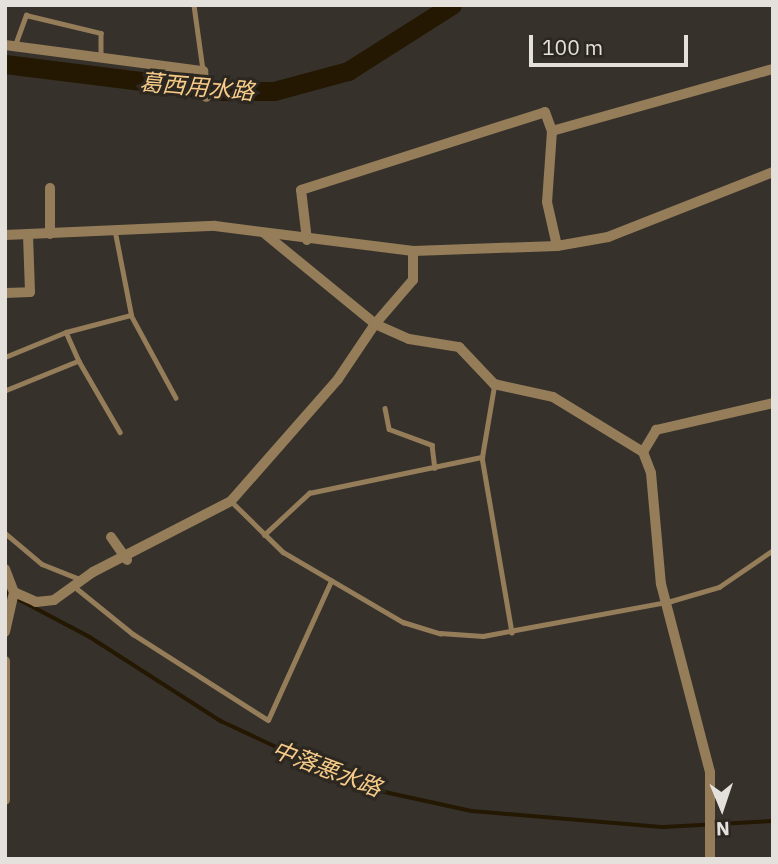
<!DOCTYPE html>
<html>
<head>
<meta charset="utf-8">
<style>
  body { margin:0 }
  #map { position:relative; width:778px; height:864px; overflow:hidden; background:#36322b; font-family:"IBM Plex Sans","Noto Sans JP",sans-serif }
  div>[style] { position:absolute }
  [style*='--x'] { left:calc(var(--x)*1px); top:calc(var(--y)*1px); width:calc(var(--w)*1px); rotate:calc(var(--a)*1deg) }
  .stream>* { height:3.5px; margin:-1.75px; padding:0 1.75px; transform-origin:1.75px; border-radius:1.75px; background:#251803 }
  .river>* { height:19px; margin:-9.5px; padding:0 9.5px; transform-origin:9.5px; border-radius:9.5px; background:#251803 }
  .service>* { height:4.5px; margin:-2.25px; padding:0 2.25px; transform-origin:2.25px; border-radius:2.25px; background:#957d5a }
  .minor>* { height:10px; margin:-5px; padding:0 5px; transform-origin:5px; border-radius:5px; background:#957d5a }
  span { translate:-50% -50%; white-space:nowrap; text-align:center; line-height:1.15; -webkit-text-stroke:6px #2c2821; paint-order:stroke }
  .water-label { font-size:23px; color:#f8cc88; font-style:italic }
  .frame { position:absolute; inset:0; border:7px solid #e4e1dd; pointer-events:none }
  .north { position:absolute; left:687px; top:773px; width:70px; height:70px; -webkit-text-stroke:5px #2c2821; paint-order:stroke; rotate:178deg; font-size:19px; font-weight:700; line-height:28px; text-align:center; color:#e4e1dd }
  .north::after { content:''; display:block; margin:auto; width:24px; height:32px; background:#e4e1dd; clip-path:polygon(50% 0,100% 100%,50% 72%,0 100%) }
  .scale { position:absolute; left:529px; top:35px; width:159px; height:32px; box-sizing:border-box; border:4px solid #e4e1dd; border-top:0; padding-left:9px; font-size:21px; line-height:24px; white-space:nowrap; color:#e4e1dd; -webkit-text-stroke:5px #2c2821; paint-order:stroke }
</style>
</head>
<body>
<div id="map">
  <div class="stream">
    <i style="--x:5;--y:592;--w:96;--a:27.9"></i>
    <i style="--x:90;--y:637;--w:156;--a:32.7"></i>
    <i style="--x:221;--y:721;--w:156;--a:25.1"></i>
    <i style="--x:362;--y:787;--w:113;--a:12.3"></i>
    <i style="--x:472;--y:811;--w:193;--a:4.8"></i>
    <i style="--x:664;--y:827;--w:109;--a:-3.2"></i>
  </div>
  <div class="river">
    <i style="--x:5;--y:64;--w:219;--a:7.1"></i>
    <i style="--x:222;--y:91;--w:52;--a:0"></i>
    <i style="--x:274;--y:91;--w:77;--a:-15.1"></i>
    <i style="--x:348;--y:71;--w:123;--a:-32.4"></i>
  </div>
  <div class="service">
    <i style="--x:194;--y:5;--w:66;--a:82.1"></i>
    <i style="--x:15;--y:45;--w:32;--a:-70"></i>
    <i style="--x:26;--y:15;--w:77;--a:13.5"></i>
    <i style="--x:101;--y:33;--w:23;--a:90"></i>
    <i style="--x:131;--y:315;--w:94;--a:61.5"></i>
    <i style="--x:66;--y:332;--w:67;--a:-14.7"></i>
    <i style="--x:131;--y:315;--w:84;--a:-101"></i>
    <i style="--x:5;--y:357;--w:66;--a:-22.3"></i>
    <i style="--x:66;--y:332;--w:32;--a:66"></i>
    <i style="--x:79;--y:361;--w:80;--a:157.9"></i>
    <i style="--x:79;--y:361;--w:82;--a:60"></i>
    <i style="--x:385;--y:408;--w:21;--a:79"></i>
    <i style="--x:389;--y:429;--w:46;--a:20.4"></i>
    <i style="--x:432;--y:445;--w:23;--a:83"></i>
    <i style="--x:482;--y:457;--w:72;--a:-80.4"></i>
    <i style="--x:231;--y:501;--w:73;--a:44.4"></i>
    <i style="--x:283;--y:552;--w:139;--a:30.3"></i>
    <i style="--x:403;--y:622;--w:39;--a:17"></i>
    <i style="--x:440;--y:633;--w:43;--a:4"></i>
    <i style="--x:483;--y:636;--w:191;--a:-10.5"></i>
    <i style="--x:671;--y:601;--w:50;--a:-16.3"></i>
    <i style="--x:719;--y:587;--w:65;--a:-34.4"></i>
    <i style="--x:5;--y:533;--w:48;--a:40"></i>
    <i style="--x:42;--y:564;--w:43;--a:21.8"></i>
    <i style="--x:264;--y:535;--w:62;--a:-43"></i>
    <i style="--x:309;--y:493;--w:177;--a:-11.8"></i>
    <i style="--x:482;--y:457;--w:178;--a:80.3"></i>
    <i style="--x:75;--y:587;--w:75;--a:39"></i>
    <i style="--x:133;--y:634;--w:160;--a:32.5"></i>
    <i style="--x:268;--y:720;--w:153;--a:-65.6"></i>
  </div>
  <div class="minor">
    <i style="--x:5;--y:45;--w:200;--a:7.5"></i>
    <i style="--x:203;--y:71;--w:26;--a:83"></i>
    <i style="--x:552;--y:131;--w:71;--a:94"></i>
    <i style="--x:547;--y:202;--w:45;--a:77.2"></i>
    <i style="--x:50;--y:188;--w:46;--a:90"></i>
    <i style="--x:264;--y:233;--w:144;--a:39.3"></i>
    <i style="--x:375;--y:324;--w:58;--a:-49.2"></i>
    <i style="--x:413;--y:280;--w:29;--a:-90"></i>
    <i style="--x:5;--y:235;--w:210;--a:-2.5"></i>
    <i style="--x:215;--y:226;--w:200;--a:7.2"></i>
    <i style="--x:413;--y:251;--w:144;--a:-2"></i>
    <i style="--x:557;--y:246;--w:52;--a:-10"></i>
    <i style="--x:608;--y:237;--w:177;--a:-21.5"></i>
    <i style="--x:307;--y:240;--w:50;--a:-96.8"></i>
    <i style="--x:301;--y:190;--w:256;--a:-17.7"></i>
    <i style="--x:545;--y:112;--w:20;--a:70"></i>
    <i style="--x:552;--y:131;--w:230;--a:-15.7"></i>
    <i style="--x:5;--y:293;--w:25;--a:-2"></i>
    <i style="--x:30;--y:292;--w:58;--a:-92"></i>
    <i style="--x:643;--y:452;--w:26;--a:-59"></i>
    <i style="--x:656;--y:430;--w:120;--a:-13"></i>
    <i style="--x:111;--y:537;--w:28;--a:55"></i>
    <i style="--x:5;--y:569;--w:25;--a:69"></i>
    <i style="--x:14;--y:592;--w:41;--a:102.7"></i>
    <i style="--x:14;--y:592;--w:24;--a:24"></i>
    <i style="--x:36;--y:602;--w:18;--a:-6"></i>
    <i style="--x:54;--y:600;--w:48;--a:-35.7"></i>
    <i style="--x:93;--y:572;--w:155;--a:-27.2"></i>
    <i style="--x:231;--y:501;--w:162;--a:-48.7"></i>
    <i style="--x:338;--y:379;--w:66;--a:-56.1"></i>
    <i style="--x:375;--y:324;--w:37;--a:24"></i>
    <i style="--x:409;--y:339;--w:51;--a:9.1"></i>
    <i style="--x:459;--y:347;--w:51;--a:46.6"></i>
    <i style="--x:494;--y:384;--w:60;--a:12.4"></i>
    <i style="--x:553;--y:397;--w:105;--a:31.4"></i>
    <i style="--x:643;--y:452;--w:22;--a:69"></i>
    <i style="--x:651;--y:473;--w:111;--a:84.9"></i>
    <i style="--x:661;--y:584;--w:194;--a:75.4"></i>
    <i style="--x:710;--y:772;--w:87;--a:90"></i>
    <i style="--x:5;--y:661;--w:139;--a:90"></i>
  </div>
  <div class="water-label">
    <span style="left:197px;top:86px;rotate:5deg">葛西用水路</span>
    <span style="left:327px;top:768px;rotate:21deg">中落悪水路</span>
  </div>
  <div class="frame"></div>
  <div class="north">N</div>
  <div class="scale">100 m</div>
</div>
</body>
</html>
